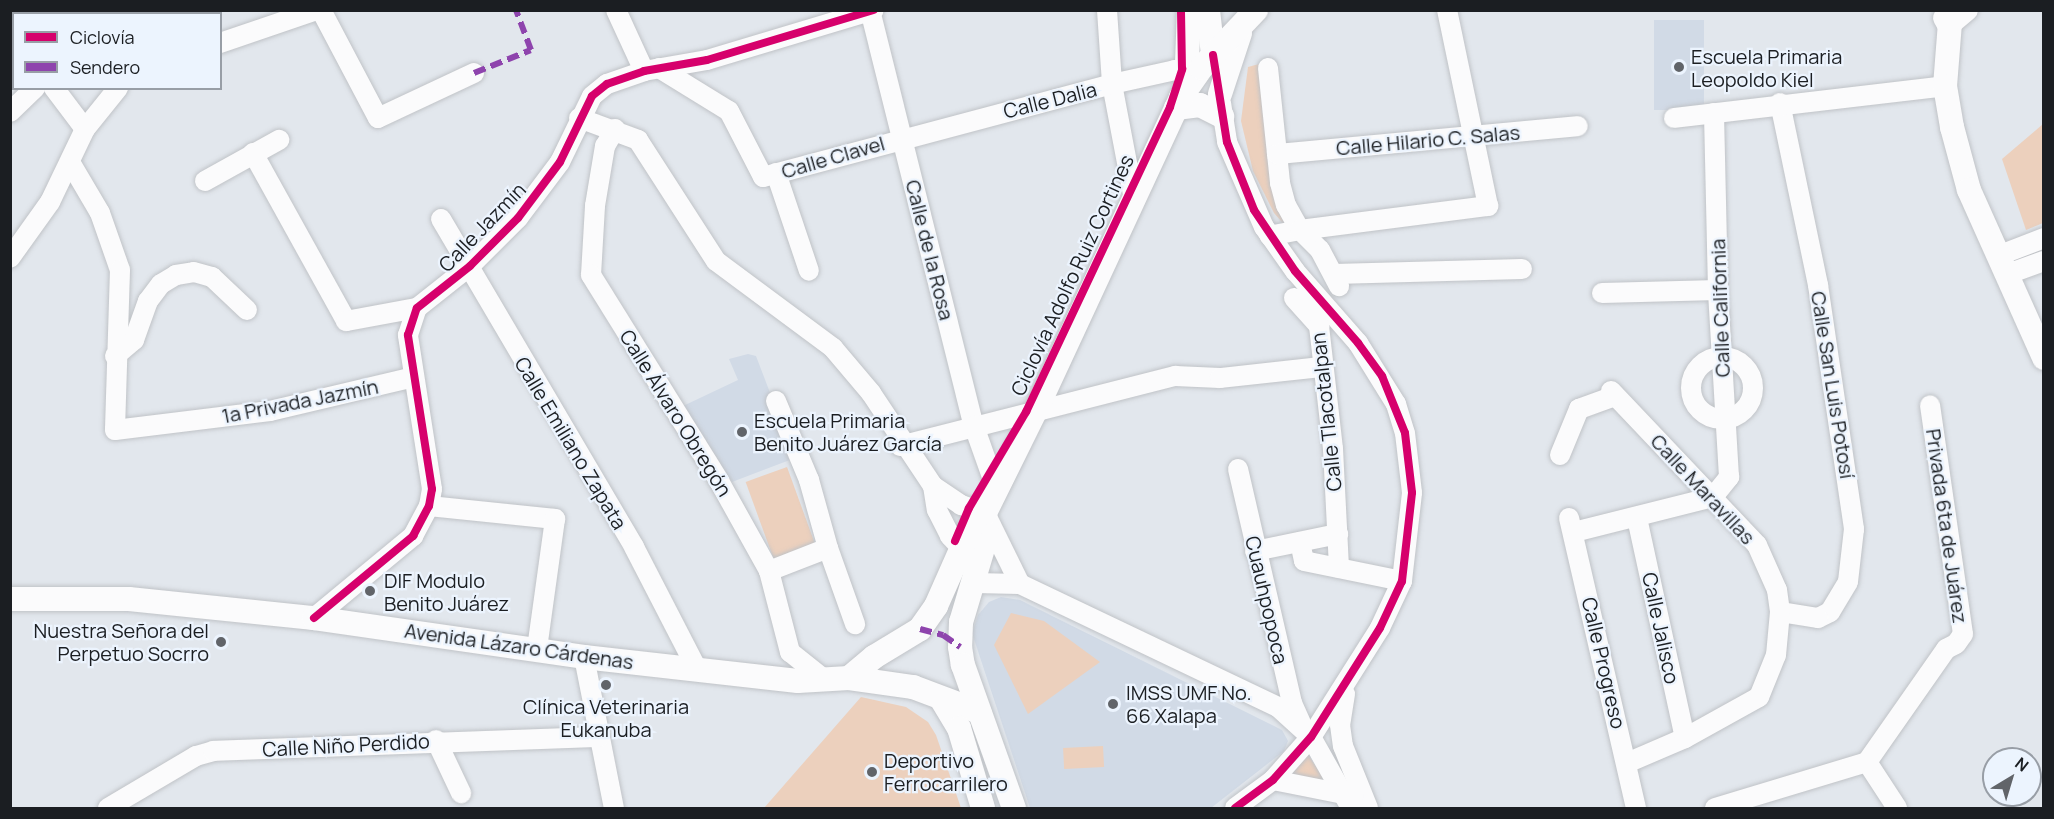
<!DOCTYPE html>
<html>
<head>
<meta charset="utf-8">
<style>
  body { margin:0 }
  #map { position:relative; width:2054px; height:819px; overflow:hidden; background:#e2e7ed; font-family:Manrope,sans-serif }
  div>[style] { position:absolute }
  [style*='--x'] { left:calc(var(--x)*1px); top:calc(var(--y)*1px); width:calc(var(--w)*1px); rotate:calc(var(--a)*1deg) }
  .built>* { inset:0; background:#d1dae6; transform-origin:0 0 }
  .green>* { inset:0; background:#ecd0bd; transform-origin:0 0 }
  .roads { filter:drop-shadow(0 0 2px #c0c3c7) drop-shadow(0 0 2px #c0c3c7) }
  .minor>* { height:20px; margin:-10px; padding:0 10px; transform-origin:10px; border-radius:10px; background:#fbfbfc }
  .minor>.ring { margin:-10px; padding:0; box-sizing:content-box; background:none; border:20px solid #fbfbfc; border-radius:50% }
  .major>* { height:24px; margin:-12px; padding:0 12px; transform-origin:12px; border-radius:12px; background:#fbfbfc }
  .quiet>* { height:6px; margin-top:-3px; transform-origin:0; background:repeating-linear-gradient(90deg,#8e44ad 0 12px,transparent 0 18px) }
  .cycleway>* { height:8px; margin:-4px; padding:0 4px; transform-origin:4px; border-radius:4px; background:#d6006c }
  .dots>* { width:16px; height:16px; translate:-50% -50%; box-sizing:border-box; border:3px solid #ecf4fe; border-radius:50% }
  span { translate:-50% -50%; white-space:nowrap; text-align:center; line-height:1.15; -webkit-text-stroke:4.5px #ecf4fe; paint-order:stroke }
  .poi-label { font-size:20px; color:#1b1e22 }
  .left { translate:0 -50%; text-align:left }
  .right { translate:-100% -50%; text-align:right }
  .street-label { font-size:20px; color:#1b1e22 }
  .frame { position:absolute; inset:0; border:12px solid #1b1e22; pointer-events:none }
  .legend { position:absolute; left:12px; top:12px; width:210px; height:78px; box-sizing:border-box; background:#ecf4fe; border:2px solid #989ea6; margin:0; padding:8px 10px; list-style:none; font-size:18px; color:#1b1e22 }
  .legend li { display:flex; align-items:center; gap:12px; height:30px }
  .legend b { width:30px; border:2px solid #989ea6 }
  .north { position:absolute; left:1982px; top:747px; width:60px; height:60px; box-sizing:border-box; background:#ecf4fe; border:2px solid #989ea6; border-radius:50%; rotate:38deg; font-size:16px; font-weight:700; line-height:24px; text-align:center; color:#1b1e22 }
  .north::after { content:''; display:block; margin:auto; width:21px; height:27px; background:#616469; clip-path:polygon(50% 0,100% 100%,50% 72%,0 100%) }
</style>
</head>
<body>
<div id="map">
  <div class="built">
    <i style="left:1704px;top:20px;width:90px;height:50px;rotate:90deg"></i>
    <i style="clip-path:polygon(748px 354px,756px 356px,795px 458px,732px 482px,683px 406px,738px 380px,729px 359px)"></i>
    <i style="clip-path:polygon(1001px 597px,1020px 600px,1282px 730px,1288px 741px,1284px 751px,1211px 808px,1030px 808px,972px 633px,978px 615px,989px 602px)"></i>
  </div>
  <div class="green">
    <i style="clip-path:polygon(1259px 64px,1288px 229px,1274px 213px,1253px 171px,1241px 121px,1248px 67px)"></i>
    <i style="clip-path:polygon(2043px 124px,2043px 223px,2026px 230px,2002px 159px)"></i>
    <i style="left:787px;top:467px;width:86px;height:44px;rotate:70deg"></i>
    <i style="clip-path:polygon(1011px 613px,1044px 621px,1100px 662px,1028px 714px,994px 645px)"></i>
    <i style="clip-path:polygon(861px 697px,906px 707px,928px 722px,936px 735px,961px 808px,764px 808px)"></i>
    <i style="left:1103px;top:746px;width:21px;height:40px;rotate:87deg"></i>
    <i style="clip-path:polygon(1308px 755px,1327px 783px,1292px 774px)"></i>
  </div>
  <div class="roads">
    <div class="minor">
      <i style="--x:321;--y:10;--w:122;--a:62.2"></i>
      <i style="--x:378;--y:118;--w:106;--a:-25.1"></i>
      <i style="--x:616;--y:10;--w:67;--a:65.3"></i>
      <i style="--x:870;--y:10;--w:429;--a:76"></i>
      <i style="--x:974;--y:426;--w:66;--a:70.5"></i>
      <i style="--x:1107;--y:10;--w:74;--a:86.1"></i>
      <i style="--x:1112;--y:84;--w:112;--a:79.2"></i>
      <i style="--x:115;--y:14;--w:5;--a:-53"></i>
      <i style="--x:1943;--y:18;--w:10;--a:61"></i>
      <i style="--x:1948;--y:27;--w:26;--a:-40"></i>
      <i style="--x:220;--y:43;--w:102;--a:-18.8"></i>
      <i style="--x:659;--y:68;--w:82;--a:31.6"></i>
      <i style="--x:729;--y:111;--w:74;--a:62.7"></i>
      <i style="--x:763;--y:177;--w:361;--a:-14.9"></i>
      <i style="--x:1112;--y:84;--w:65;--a:-12.5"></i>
      <i style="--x:1175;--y:70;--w:25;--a:-2"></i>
      <i style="--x:1268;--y:68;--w:116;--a:84"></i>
      <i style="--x:1280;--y:183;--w:23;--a:75"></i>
      <i style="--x:1286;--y:205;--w:29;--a:61"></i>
      <i style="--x:1300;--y:230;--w:31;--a:169"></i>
      <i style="--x:54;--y:88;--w:51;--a:52.9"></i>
      <i style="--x:1221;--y:103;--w:39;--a:81"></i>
      <i style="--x:1227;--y:142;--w:93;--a:66.5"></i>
      <i style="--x:1264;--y:227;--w:54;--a:54.8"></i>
      <i style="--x:1295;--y:271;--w:96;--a:48.8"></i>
      <i style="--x:1358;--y:343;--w:72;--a:58.1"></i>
      <i style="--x:1396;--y:404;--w:30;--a:73"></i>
      <i style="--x:1405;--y:433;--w:60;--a:83.3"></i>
      <i style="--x:1412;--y:493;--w:89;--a:96.5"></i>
      <i style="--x:1402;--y:581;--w:52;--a:115.1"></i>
      <i style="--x:1380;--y:628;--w:129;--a:122.3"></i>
      <i style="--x:1311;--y:737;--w:57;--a:131.5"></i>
      <i style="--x:1273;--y:780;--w:47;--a:143.6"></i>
      <i style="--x:1780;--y:103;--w:186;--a:78.2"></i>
      <i style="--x:1818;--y:285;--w:247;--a:81.6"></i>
      <i style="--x:1854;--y:529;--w:53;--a:96.5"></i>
      <i style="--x:1848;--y:582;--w:35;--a:121"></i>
      <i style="--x:1830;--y:612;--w:13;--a:153"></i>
      <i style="--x:1818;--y:618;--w:38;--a:-171"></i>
      <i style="--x:10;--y:112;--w:35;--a:-44"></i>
      <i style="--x:579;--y:118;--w:63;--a:20.4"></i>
      <i style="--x:638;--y:140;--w:144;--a:57.2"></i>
      <i style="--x:716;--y:261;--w:146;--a:36.6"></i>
      <i style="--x:833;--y:348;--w:59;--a:49.8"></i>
      <i style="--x:871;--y:393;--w:112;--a:56.3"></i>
      <i style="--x:933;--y:486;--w:34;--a:34"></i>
      <i style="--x:961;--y:505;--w:25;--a:18"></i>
      <i style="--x:985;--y:513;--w:79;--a:63.8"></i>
      <i style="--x:1674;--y:118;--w:273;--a:-6.7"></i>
      <i style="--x:615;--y:129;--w:20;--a:120"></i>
      <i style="--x:605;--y:146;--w:61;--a:99.5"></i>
      <i style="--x:595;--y:206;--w:69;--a:93.3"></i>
      <i style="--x:591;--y:275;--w:243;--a:58.1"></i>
      <i style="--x:719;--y:481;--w:103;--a:60.9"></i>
      <i style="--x:769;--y:571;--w:84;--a:75.5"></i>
      <i style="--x:790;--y:652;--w:45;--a:38.7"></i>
      <i style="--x:253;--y:153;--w:192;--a:61"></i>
      <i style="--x:346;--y:321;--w:72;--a:-10.4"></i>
      <i style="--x:1277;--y:154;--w:302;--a:-5.3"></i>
      <i style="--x:70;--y:162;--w:59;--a:59.5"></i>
      <i style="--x:100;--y:213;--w:60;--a:70.7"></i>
      <i style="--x:120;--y:270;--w:160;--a:91.8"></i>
      <i style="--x:115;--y:430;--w:156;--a:-7"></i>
      <i style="--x:270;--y:411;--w:148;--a:-13.3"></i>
      <i style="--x:776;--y:173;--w:103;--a:71.4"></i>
      <i style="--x:205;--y:181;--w:85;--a:-29"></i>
      <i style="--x:441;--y:219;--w:381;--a:59.5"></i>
      <i style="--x:634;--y:547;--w:137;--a:62.7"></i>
      <i style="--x:1300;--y:230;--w:190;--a:-7.3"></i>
      <i style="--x:1488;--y:206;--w:200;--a:-101.8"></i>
      <i style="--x:1300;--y:230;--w:28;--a:45"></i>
      <i style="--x:1320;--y:250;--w:41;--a:62.2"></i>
      <i style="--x:2000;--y:255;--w:47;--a:-21.1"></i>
      <i style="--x:10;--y:258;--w:69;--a:-54.5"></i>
      <i style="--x:50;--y:202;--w:81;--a:-64.4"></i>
      <i style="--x:85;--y:129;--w:53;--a:-51.2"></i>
      <i style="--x:1334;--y:274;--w:188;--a:-1.5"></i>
      <i style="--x:2008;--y:274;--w:38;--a:-20"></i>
      <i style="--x:1602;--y:293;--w:116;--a:-1.5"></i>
      <i style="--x:1294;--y:298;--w:38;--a:48"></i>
      <i style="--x:1319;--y:326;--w:124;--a:83.5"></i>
      <i style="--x:1333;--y:449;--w:119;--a:87.1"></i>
      <i style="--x:115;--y:356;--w:25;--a:-40"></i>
      <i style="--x:134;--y:340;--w:41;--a:-70.3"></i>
      <i style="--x:148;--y:301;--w:21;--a:-53"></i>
      <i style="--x:161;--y:284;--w:17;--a:-31"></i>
      <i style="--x:176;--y:275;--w:18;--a:-9"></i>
      <i style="--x:194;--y:272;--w:19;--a:16"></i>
      <i style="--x:212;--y:277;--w:48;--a:43.3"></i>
      <i class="ring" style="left:1691px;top:357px;width:42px;height:42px"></i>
      <i style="--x:1611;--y:391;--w:212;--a:46.5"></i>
      <i style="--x:1757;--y:545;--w:49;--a:66"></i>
      <i style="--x:1777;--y:590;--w:22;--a:82"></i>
      <i style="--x:1780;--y:612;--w:43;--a:95.3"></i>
      <i style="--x:1776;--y:655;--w:45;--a:112"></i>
      <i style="--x:1759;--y:697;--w:85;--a:151"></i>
      <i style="--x:1685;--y:738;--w:63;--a:156.7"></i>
      <i style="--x:776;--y:401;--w:86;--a:67.3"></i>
      <i style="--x:809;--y:480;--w:71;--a:74.4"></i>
      <i style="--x:828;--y:548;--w:81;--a:70.4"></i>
      <i style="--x:900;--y:446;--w:284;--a:-14.3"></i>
      <i style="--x:1175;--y:376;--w:45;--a:2.5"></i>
      <i style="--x:1220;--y:378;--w:103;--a:-6.2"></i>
      <i style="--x:1560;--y:455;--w:50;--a:-67.6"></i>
      <i style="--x:1579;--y:409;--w:38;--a:-20"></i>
      <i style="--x:1238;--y:469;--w:240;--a:77"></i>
      <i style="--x:1292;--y:703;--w:22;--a:66"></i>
      <i style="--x:933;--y:486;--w:24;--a:81"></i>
      <i style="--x:937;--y:510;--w:29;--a:63"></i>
      <i style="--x:950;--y:536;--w:18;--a:47"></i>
      <i style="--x:429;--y:506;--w:127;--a:5.9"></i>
      <i style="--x:555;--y:519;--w:131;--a:97.9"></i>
      <i style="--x:1569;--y:518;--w:298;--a:77"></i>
      <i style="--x:1637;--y:518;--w:225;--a:77.7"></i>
      <i style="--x:1574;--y:532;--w:143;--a:-14.1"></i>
      <i style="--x:1713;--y:497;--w:26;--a:-51"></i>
      <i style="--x:1729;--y:477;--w:187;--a:-93.4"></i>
      <i style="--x:1718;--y:290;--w:177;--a:-91.3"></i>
      <i style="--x:1300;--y:542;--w:19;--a:78"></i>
      <i style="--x:1304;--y:561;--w:100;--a:11.5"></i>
      <i style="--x:1255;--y:551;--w:85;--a:-11.6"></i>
      <i style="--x:769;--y:571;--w:63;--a:-21.3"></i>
      <i style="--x:974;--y:583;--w:46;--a:1.2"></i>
      <i style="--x:1020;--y:584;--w:286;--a:25.5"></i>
      <i style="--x:1278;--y:707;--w:45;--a:42.3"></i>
      <i style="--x:1311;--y:737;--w:81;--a:60.6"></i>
      <i style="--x:314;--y:618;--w:129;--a:-39.6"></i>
      <i style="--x:413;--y:536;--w:34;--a:-62"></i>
      <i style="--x:429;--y:506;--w:17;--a:-80"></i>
      <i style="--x:432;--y:489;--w:156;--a:-98.9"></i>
      <i style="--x:408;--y:335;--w:28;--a:-72"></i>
      <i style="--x:417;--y:308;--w:68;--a:-38.4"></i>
      <i style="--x:470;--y:266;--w:68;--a:-45"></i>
      <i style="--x:518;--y:218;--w:70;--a:-53.1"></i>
      <i style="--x:560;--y:162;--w:73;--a:-64.1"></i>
      <i style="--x:592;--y:96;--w:19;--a:-39"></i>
      <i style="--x:607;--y:84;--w:39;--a:-19"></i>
      <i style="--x:644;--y:71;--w:64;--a:-9.9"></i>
      <i style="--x:707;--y:60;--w:174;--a:-16.7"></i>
      <i style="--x:584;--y:657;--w:154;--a:78.8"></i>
      <i style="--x:1345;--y:694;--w:31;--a:99"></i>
      <i style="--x:1340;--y:725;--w:21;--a:82"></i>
      <i style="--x:1343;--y:746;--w:67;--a:68"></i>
      <i style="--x:436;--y:740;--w:59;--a:64.7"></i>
      <i style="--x:1867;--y:762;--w:55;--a:56.9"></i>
      <i style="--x:1273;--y:780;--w:82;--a:11.3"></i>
      <i style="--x:108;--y:808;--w:102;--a:-30.6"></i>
      <i style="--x:196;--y:756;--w:18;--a:-16"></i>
      <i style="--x:213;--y:751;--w:387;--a:-2.1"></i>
      <i style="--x:1715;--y:808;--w:159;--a:-16.8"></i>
      <i style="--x:1867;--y:762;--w:138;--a:-55"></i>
      <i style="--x:1946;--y:649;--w:11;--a:-27"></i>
      <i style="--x:1956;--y:644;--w:12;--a:-55"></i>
      <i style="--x:1963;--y:634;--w:231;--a:-98.2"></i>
    </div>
    <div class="major">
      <i style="--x:1208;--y:10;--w:45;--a:83.7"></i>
      <i style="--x:1951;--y:10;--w:76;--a:94.5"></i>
      <i style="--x:1945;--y:86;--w:42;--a:80.3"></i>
      <i style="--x:1952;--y:127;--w:65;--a:74.9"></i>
      <i style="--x:1969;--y:190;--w:184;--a:65.9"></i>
      <i style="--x:1186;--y:89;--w:79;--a:-87.8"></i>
      <i style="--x:1220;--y:94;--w:64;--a:-71.8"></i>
      <i style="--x:1176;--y:108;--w:24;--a:-7"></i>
      <i style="--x:1200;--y:105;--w:25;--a:27"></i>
      <i style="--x:985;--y:513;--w:22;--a:85"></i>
      <i style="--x:987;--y:535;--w:91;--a:106.6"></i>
      <i style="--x:961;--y:622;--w:25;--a:92"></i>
      <i style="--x:960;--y:647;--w:18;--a:81"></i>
      <i style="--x:963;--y:665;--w:152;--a:70.4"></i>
      <i style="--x:10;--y:599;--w:119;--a:0"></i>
      <i style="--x:129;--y:599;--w:186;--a:5.9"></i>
      <i style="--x:314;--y:618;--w:273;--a:8.2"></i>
      <i style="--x:584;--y:657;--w:215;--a:6.4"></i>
      <i style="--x:798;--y:681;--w:51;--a:-3.4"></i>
      <i style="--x:849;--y:678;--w:65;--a:8"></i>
      <i style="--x:913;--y:687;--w:71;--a:20.7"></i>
      <i style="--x:849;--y:678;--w:33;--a:-40"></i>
      <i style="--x:874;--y:657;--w:54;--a:-31.3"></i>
      <i style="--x:920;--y:629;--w:28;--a:-55"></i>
      <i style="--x:936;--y:606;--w:86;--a:-66.1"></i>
      <i style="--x:971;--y:527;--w:20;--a:-45"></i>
      <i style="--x:985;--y:513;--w:115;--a:-63.7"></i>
      <i style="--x:1036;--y:410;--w:345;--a:-65.1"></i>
      <i style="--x:1181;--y:97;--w:35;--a:-55"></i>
      <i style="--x:1201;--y:68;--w:80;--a:-46.5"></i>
      <i style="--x:942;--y:700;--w:33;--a:59"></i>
      <i style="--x:959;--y:728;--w:84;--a:73.3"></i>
    </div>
  </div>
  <div class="quiet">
    <i style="--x:474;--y:73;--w:61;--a:-22"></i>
    <i style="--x:531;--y:50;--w:43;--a:-110.6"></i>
    <i style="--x:920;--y:629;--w:24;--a:15"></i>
    <i style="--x:943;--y:635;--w:21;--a:35"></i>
  </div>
  <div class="cycleway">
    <i style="--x:1213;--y:55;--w:88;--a:80.9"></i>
    <i style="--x:1227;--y:142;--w:73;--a:68.3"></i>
    <i style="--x:1254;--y:210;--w:73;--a:56.1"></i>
    <i style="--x:1295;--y:271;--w:96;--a:48.8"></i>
    <i style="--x:1358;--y:343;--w:41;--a:54"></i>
    <i style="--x:1382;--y:376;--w:61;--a:68"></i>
    <i style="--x:1405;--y:433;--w:60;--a:83.3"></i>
    <i style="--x:1412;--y:493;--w:89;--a:96.5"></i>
    <i style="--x:1402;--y:581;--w:52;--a:115.1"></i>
    <i style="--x:1380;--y:628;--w:129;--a:122.3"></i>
    <i style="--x:1311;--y:737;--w:57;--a:131.5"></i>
    <i style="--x:1273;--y:780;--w:47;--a:143.6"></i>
    <i style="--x:955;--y:541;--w:36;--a:-67"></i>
    <i style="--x:969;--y:508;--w:112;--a:-59.3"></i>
    <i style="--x:1026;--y:412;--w:337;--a:-64.7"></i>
    <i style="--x:1170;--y:107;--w:40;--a:-72"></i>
    <i style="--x:1182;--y:69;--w:59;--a:-91"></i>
    <i style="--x:314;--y:618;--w:129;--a:-39.6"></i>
    <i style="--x:413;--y:536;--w:34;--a:-62"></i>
    <i style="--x:429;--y:506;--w:17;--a:-80"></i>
    <i style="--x:432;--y:489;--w:156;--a:-98.9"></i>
    <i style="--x:408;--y:335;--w:28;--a:-72"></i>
    <i style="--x:417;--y:308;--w:68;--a:-38.4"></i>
    <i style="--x:470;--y:266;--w:68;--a:-45"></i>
    <i style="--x:518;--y:218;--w:70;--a:-53.1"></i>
    <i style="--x:560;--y:162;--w:73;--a:-64.1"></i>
    <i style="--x:592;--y:96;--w:19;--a:-39"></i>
    <i style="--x:607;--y:84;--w:39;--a:-19"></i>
    <i style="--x:644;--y:71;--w:64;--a:-9.9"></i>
    <i style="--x:707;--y:60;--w:174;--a:-16.7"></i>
  </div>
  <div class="dots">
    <i style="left:1679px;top:67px;background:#616469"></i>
    <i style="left:742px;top:432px;background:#616469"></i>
    <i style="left:370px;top:591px;background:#616469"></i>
    <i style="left:221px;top:642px;background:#616469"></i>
    <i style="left:606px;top:685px;background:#616469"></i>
    <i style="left:1113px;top:704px;background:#616469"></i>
    <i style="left:872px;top:772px;background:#616469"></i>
  </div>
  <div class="poi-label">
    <span class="left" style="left:1691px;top:68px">Escuela Primaria<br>Leopoldo Kiel</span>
    <span class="left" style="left:754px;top:432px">Escuela Primaria<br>Benito Juárez García</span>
    <span class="left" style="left:384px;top:592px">DIF Modulo<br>Benito Juárez</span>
    <span class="right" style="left:209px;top:642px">Nuestra Señora del<br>Perpetuo Socrro</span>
    <span class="left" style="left:1126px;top:704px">IMSS UMF No.<br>66 Xalapa</span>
    <span style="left:606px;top:718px">Clínica Veterinaria<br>Eukanuba</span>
    <span class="left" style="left:884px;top:772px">Deportivo<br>Ferrocarrilero</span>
  </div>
  <div class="street-label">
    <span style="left:1050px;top:100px;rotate:-14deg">Calle Dalia</span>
    <span style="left:1428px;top:140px;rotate:-5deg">Calle Hilario C. Salas</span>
    <span style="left:833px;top:157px;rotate:-16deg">Calle Clavel</span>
    <span style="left:482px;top:227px;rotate:-46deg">Calle Jazmín</span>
    <span style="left:930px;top:250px;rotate:76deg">Calle de la Rosa</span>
    <span style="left:1072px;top:275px;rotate:-65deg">Ciclovía Adolfo Ruiz Cortines</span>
    <span style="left:1720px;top:308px;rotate:-92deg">Calle California</span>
    <span style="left:1833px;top:385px;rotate:81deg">Calle San Luis Potosí</span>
    <span style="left:300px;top:401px;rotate:-11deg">1a Privada Jazmín</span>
    <span style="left:1326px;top:412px;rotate:-96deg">Calle Tlacotalpan</span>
    <span style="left:676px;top:413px;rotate:58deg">Calle Álvaro Obregón</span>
    <span style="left:571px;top:443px;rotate:59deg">Calle Emiliano Zapata</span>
    <span style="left:1703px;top:489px;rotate:47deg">Calle Maravillas</span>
    <span style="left:1947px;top:526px;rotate:82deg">Privada 6ta de Juárez</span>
    <span style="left:1267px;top:600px;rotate:77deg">Cuauhpopoca</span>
    <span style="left:1661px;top:628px;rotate:78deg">Calle Jalisco</span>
    <span style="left:519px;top:646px;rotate:8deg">Avenida Lázaro Cárdenas</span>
    <span style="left:1604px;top:663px;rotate:77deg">Calle Progreso</span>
    <span style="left:346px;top:745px;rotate:-3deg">Calle Niño Perdido</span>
  </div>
  <div class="frame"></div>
  <ul class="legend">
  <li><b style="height:8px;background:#d6006c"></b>Ciclovía</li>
  <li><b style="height:8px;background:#8e44ad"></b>Sendero</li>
  </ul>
  <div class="north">N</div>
</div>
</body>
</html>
